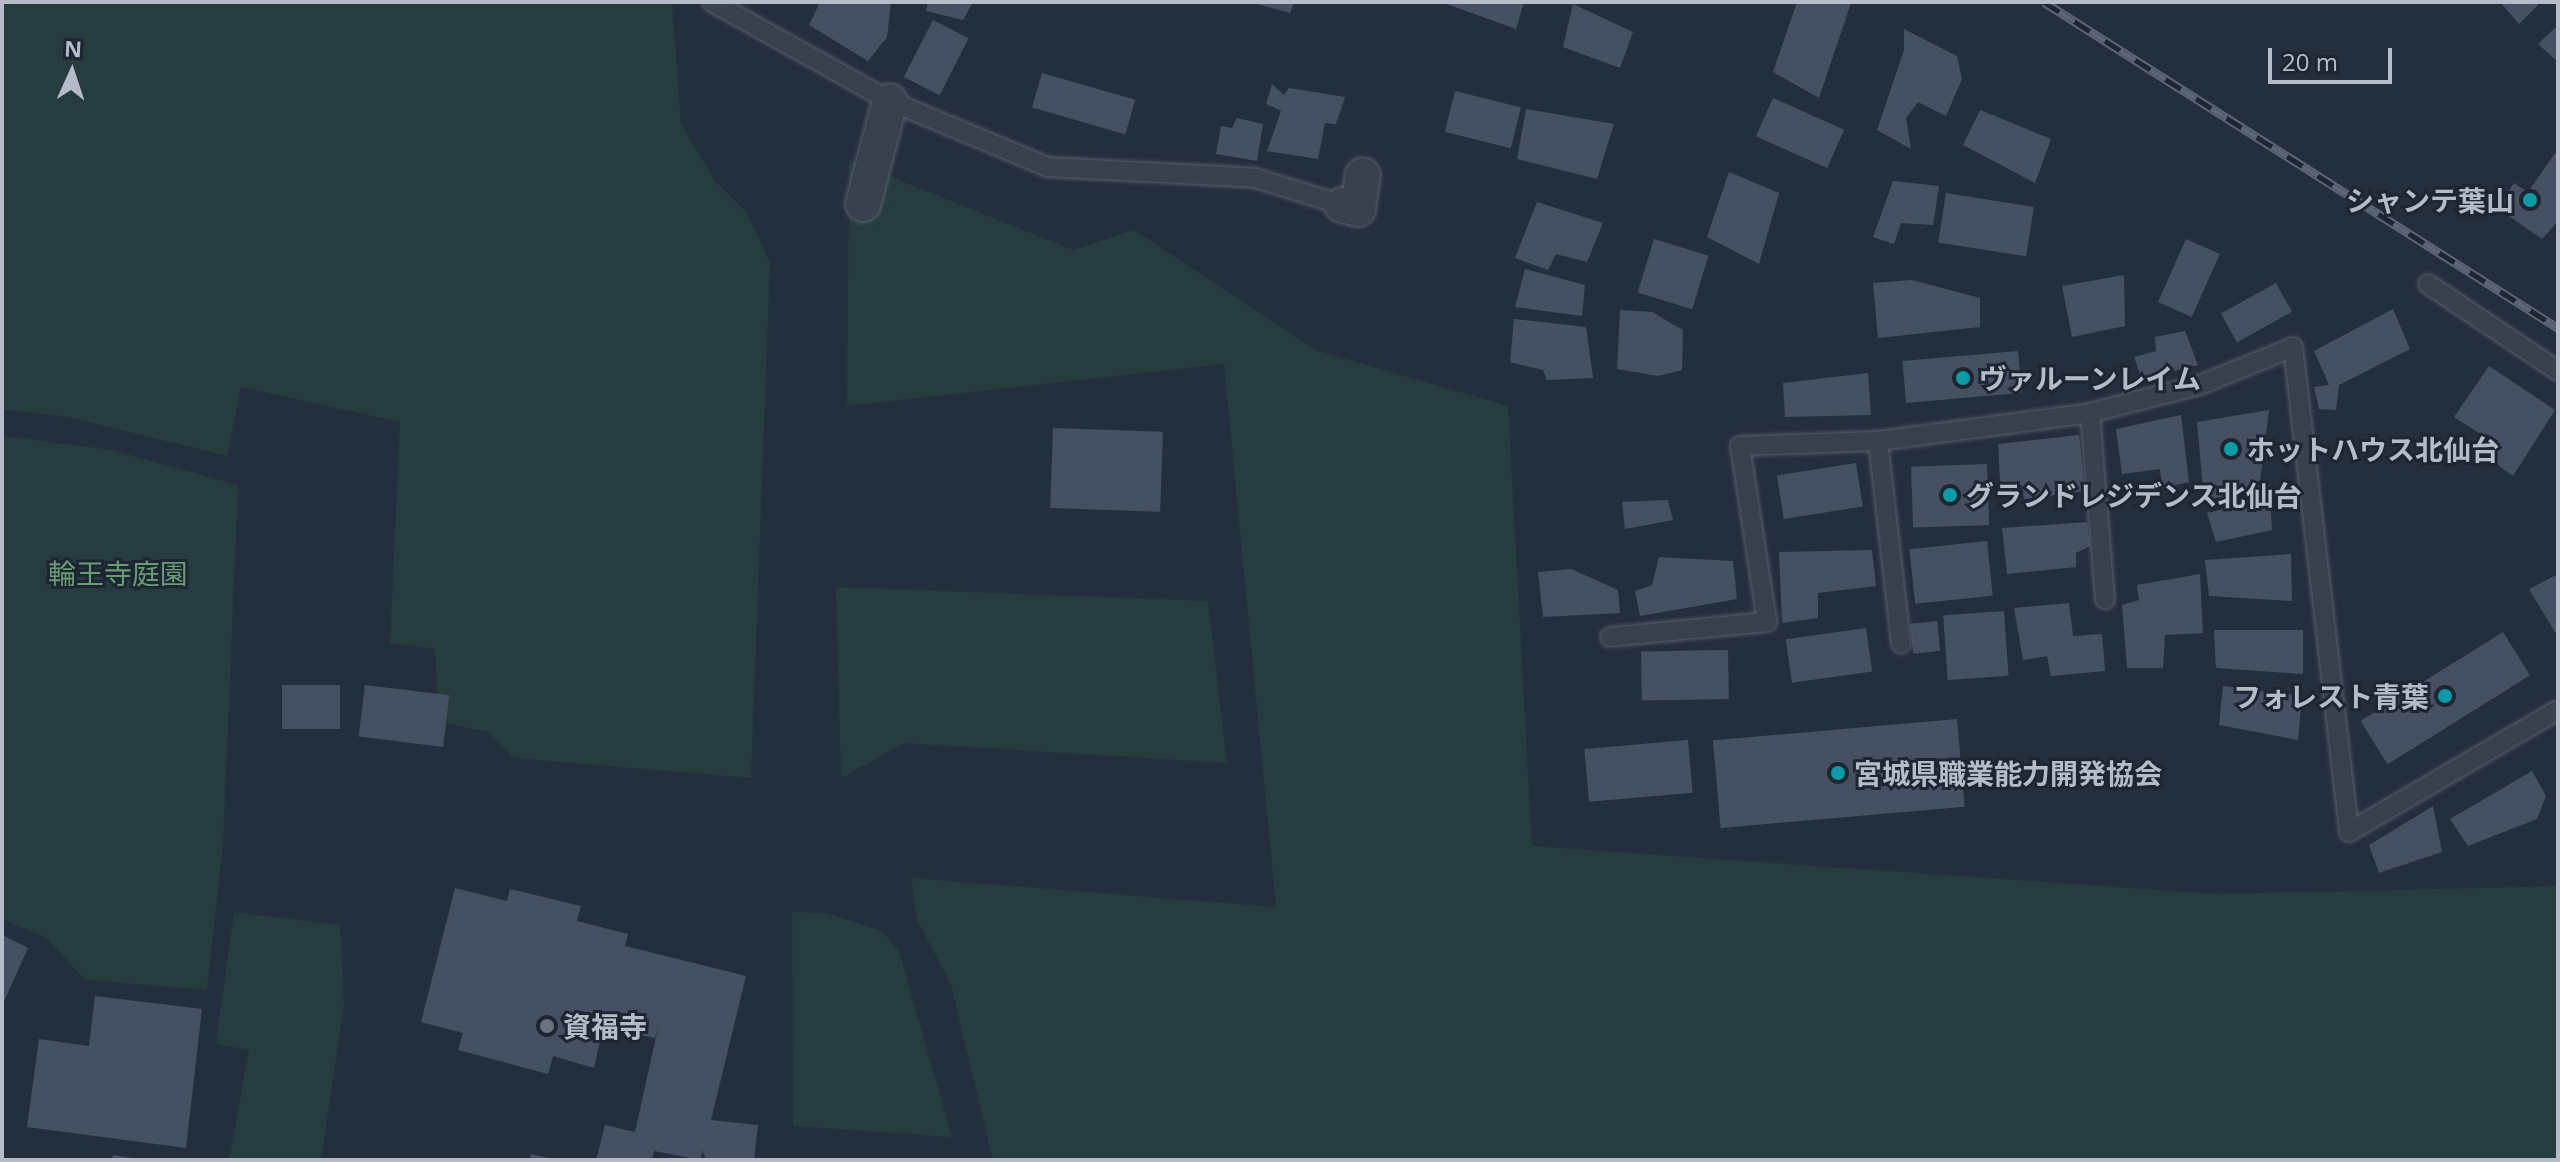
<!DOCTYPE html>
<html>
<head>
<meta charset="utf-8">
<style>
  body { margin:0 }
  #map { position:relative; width:2560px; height:1162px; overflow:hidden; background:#242f3e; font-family:"Open Sans","Noto Sans JP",sans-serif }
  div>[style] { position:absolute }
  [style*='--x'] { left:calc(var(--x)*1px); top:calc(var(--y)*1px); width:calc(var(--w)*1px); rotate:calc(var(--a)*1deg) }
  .green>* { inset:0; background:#263c3f }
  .building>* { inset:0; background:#455162; transform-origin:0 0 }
  .roads { filter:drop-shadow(0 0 2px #565f6c) drop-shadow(0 0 2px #565f6c) }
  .service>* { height:18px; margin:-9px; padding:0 9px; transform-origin:9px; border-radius:9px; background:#38414e }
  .minor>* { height:34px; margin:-17px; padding:0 17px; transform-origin:17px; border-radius:17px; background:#38414e }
  .rail>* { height:9px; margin-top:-4.5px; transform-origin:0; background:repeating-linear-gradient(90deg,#1d2633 0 18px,#5a6575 0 36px); box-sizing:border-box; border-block:2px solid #5a6575 }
  .dots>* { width:22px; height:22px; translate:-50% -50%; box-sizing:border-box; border:4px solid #1d2633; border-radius:50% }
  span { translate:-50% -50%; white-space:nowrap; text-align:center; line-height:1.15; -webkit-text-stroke:6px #1d2633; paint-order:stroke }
  .poi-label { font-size:28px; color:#b4bcc9; font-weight:700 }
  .right { translate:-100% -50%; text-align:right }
  .left { translate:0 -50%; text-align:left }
  .park-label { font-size:28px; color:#6b9a76 }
  .frame { position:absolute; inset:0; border:4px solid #b4bcc9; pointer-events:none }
  .north { position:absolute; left:32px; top:32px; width:80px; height:80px; -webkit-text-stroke:6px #1d2633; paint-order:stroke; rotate:3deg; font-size:22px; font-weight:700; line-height:32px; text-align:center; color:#b4bcc9 }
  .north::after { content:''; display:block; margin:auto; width:28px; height:36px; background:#b4bcc9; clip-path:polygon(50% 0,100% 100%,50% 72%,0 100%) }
  .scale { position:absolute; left:2268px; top:48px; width:124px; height:36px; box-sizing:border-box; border:4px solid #b4bcc9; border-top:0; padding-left:10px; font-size:24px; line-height:28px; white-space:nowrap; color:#b4bcc9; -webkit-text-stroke:6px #1d2633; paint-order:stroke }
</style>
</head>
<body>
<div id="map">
  <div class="green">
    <i style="clip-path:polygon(2px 2px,672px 2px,681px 124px,715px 181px,747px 213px,770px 263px,751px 778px,514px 758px,489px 732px,439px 722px,435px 649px,390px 643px,400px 422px,241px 387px,227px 456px,67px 417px,2px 409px)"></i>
    <i style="clip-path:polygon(849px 160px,1073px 250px,1134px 230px,1316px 350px,1508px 406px,1532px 846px,2217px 894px,2558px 886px,2558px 1160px,993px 1160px,951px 985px,917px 919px,911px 878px,1276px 907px,1224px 364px,847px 406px)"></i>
    <i style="clip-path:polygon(2px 436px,112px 450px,238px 485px,223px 845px,207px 990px,85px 980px,47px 938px,2px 919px)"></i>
    <i style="clip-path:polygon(836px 587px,1208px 601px,1227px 763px,905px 743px,841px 778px)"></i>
    <i style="clip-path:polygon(234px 912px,340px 925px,344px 1005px,321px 1160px,229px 1160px,249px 1050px,216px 1044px)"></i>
    <i style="clip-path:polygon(792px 912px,826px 913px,882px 931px,899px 951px,952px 1137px,793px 1126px)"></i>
  </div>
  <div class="building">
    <i style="clip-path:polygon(820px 2px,891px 2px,887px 37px,868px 61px,809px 25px)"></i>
    <i style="clip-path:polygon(928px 2px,973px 2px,963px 20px,926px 11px)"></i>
    <i style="clip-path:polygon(1250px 2px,1294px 2px,1290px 13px)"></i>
    <i style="clip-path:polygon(1441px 2px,1524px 2px,1516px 29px)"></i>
    <i style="clip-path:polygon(1797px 2px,1851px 3px,1819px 98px,1773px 72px)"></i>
    <i style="clip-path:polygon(2500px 2px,2541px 2px,2519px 24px)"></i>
    <i style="clip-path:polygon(1573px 4px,1633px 32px,1620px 68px,1563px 47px)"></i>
    <i style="left:933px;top:20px;width:40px;height:64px;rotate:27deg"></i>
    <i style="clip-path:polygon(2558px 25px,2558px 62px,2538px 44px)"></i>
    <i style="clip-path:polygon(1904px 29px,1957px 56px,1962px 79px,1946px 116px,1918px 102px,1906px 118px,1911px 149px,1877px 130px,1904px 50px)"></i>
    <i style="left:1042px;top:73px;width:97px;height:36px;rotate:16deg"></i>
    <i style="clip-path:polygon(1272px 84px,1284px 95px,1289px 88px,1345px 97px,1336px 124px,1325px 123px,1318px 159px,1267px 151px,1281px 111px,1266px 104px)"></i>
    <i style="left:1455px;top:91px;width:68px;height:42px;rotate:14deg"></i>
    <i style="left:1773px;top:98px;width:78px;height:42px;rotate:24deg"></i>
    <i style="clip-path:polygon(1526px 109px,1614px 124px,1597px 179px,1517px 159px)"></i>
    <i style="clip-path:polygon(1980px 110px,2051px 139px,2035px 183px,1963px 145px)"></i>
    <i style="clip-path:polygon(1237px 118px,1263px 124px,1257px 161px,1216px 154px,1221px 126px,1232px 128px)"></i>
    <i style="clip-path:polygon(2558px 149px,2558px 221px,2542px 239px,2497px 208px,2514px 183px,2528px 192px)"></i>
    <i style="clip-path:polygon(1729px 172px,1779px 193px,1759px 264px,1707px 237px)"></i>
    <i style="clip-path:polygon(1893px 181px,1939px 186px,1933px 225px,1901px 223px,1894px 244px,1873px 237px)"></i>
    <i style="left:1946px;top:193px;width:89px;height:50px;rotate:9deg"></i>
    <i style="clip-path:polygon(1537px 202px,1603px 223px,1587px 262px,1556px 254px,1548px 270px,1515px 258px)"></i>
    <i style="left:1654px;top:239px;width:57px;height:56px;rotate:17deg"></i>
    <i style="left:2186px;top:239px;width:37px;height:69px;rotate:24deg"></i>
    <i style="clip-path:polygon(1525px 269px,1585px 285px,1582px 316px,1515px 307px)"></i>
    <i style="clip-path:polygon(2124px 275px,2125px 326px,2072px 337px,2062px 286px)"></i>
    <i style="clip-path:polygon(1912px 280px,1980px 298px,1980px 327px,1878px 338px,1873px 283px)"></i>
    <i style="left:2276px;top:283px;width:33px;height:63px;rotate:61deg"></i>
    <i style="clip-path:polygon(2393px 309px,2410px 349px,2339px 385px,2336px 410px,2319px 409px,2314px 387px,2329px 385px,2314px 351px)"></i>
    <i style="clip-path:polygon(1620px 310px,1652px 312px,1683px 330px,1682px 370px,1658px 376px,1617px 369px)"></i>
    <i style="clip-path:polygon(1514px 319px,1586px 327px,1593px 378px,1547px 380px,1543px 370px,1510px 362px)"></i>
    <i style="clip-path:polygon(2185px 331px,2198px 365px,2142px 379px,2134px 357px,2156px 351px,2155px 337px)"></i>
    <i style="left:2018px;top:351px;width:42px;height:116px;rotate:85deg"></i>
    <i style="clip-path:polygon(2489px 366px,2555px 410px,2513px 476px,2490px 459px,2496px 444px,2454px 417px)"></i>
    <i style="clip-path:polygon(1868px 373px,1871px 415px,1785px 417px,1783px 383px)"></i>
    <i style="clip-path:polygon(2269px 410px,2259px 490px,2204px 500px,2197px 422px)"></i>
    <i style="clip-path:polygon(2181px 415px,2189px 482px,2162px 488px,2160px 469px,2122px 474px,2116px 429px)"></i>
    <i style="left:1053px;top:428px;width:110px;height:80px;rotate:2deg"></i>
    <i style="clip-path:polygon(2079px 435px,2085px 491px,2024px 499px,2022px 485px,2000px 482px,1998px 444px)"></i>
    <i style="left:1856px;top:463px;width:44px;height:80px;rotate:81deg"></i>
    <i style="left:1987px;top:464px;width:61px;height:76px;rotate:88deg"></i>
    <i style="clip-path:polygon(2270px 498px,2272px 530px,2216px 542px,2207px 513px)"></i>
    <i style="clip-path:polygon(1668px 500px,1673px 520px,1625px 529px,1622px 502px)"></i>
    <i style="clip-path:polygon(2087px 522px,2090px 546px,2076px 553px,2076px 567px,2007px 574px,2002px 528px)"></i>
    <i style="left:1987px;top:541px;width:55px;height:78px;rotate:84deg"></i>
    <i style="clip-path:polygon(1872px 550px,1876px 586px,1818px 593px,1818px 618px,1782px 623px,1779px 552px)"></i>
    <i style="clip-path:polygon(2291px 554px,2292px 601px,2209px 596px,2205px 560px)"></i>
    <i style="clip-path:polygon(1659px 557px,1733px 561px,1737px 599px,1640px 616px,1635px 591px,1652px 585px)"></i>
    <i style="clip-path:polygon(1571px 569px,1618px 590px,1620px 613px,1543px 617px,1538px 572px)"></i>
    <i style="clip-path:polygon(2200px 574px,2203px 633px,2165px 635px,2163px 668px,2127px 668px,2122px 605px,2139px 600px,2137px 585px)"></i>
    <i style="clip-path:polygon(2558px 574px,2558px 637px,2529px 589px)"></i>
    <i style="clip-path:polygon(2069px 603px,2073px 636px,2102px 634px,2105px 671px,2051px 676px,2047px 656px,2023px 660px,2014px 608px)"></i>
    <i style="left:2004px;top:611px;width:65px;height:61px;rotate:86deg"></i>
    <i style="left:1937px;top:621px;width:30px;height:27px;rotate:84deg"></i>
    <i style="left:1866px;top:628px;width:44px;height:81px;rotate:82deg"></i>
    <i style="clip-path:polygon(2214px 630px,2303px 630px,2303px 674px,2216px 668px)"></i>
    <i style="left:2503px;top:632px;width:51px;height:168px;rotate:58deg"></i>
    <i style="left:1728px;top:650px;width:49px;height:87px;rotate:89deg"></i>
    <i style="left:282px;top:685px;width:58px;height:44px"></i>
    <i style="left:365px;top:685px;width:85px;height:52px;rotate:7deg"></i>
    <i style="clip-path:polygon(2223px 686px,2302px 696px,2298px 740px,2219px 725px)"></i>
    <i style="left:1957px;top:719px;width:88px;height:245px;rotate:85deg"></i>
    <i style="left:1688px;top:740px;width:53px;height:104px;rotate:85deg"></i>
    <i style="clip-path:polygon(2532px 771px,2546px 796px,2537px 819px,2468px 846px,2450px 819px)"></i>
    <i style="clip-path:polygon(2433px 806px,2442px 852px,2379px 873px,2369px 845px)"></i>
    <i style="clip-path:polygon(455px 888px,507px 901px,510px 889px,581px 906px,577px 921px,628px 934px,625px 946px,746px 976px,711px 1120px,758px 1125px,754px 1160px,706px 1160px,702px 1150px,701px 1160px,654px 1151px,652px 1160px,596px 1160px,605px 1125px,635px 1132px,659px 1023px,655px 1038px,603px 1027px,594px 1068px,553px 1056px,548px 1074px,458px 1050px,463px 1033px,421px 1022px)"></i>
    <i style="clip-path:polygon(2px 935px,28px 948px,2px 1006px)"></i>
    <i style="clip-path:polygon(95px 996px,202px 1009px,186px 1148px,27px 1127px,39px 1039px,89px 1046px)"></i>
    <i style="clip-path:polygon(531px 1154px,553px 1159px,553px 1160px,529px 1160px)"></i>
    <i style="clip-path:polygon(113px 1155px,132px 1158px,132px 1160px,112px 1160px)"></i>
  </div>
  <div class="roads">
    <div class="service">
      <i style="--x:712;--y:2;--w:204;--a:29.1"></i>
      <i style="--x:890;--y:101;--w:171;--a:22.7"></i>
      <i style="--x:1048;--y:167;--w:207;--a:3"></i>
      <i style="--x:1255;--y:178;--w:91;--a:17.2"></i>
      <i style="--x:2428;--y:284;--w:156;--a:33.8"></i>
      <i style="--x:2090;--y:413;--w:187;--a:85.4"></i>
      <i style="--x:1878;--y:441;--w:204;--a:83.5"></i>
      <i style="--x:1610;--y:637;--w:158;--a:-5.5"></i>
      <i style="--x:1767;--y:622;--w:178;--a:-98.7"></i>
      <i style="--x:1740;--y:446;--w:138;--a:-2.1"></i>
      <i style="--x:1878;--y:441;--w:214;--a:-7.5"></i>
      <i style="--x:2090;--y:413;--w:114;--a:-14.3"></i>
      <i style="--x:2200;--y:385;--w:100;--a:-22.2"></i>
      <i style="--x:2293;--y:347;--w:488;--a:83.4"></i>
      <i style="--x:2349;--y:832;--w:242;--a:-30.3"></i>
    </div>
    <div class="minor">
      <i style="--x:863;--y:204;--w:106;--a:-75.3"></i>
      <i style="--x:1342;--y:205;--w:16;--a:14"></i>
      <i style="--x:1358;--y:209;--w:34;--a:-82"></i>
    </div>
  </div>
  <div class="rail">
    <i style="--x:2044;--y:2;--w:609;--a:32.38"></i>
  </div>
  <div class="dots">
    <i style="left:2530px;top:200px;background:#0f9aa8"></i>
    <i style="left:1963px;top:378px;background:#0f9aa8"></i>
    <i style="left:2231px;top:449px;background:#0f9aa8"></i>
    <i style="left:1950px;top:495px;background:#0f9aa8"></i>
    <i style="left:2445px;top:696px;background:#0f9aa8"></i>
    <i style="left:1838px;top:773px;background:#0f9aa8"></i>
    <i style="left:547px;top:1026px;background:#6b7280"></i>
  </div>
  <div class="poi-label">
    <span class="right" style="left:2514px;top:200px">シャンテ葉山</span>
    <span class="left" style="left:1979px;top:378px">ヴァルーンレイム</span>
    <span class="left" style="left:2247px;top:449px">ホットハウス北仙台</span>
    <span class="left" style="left:1966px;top:495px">グランドレジデンス北仙台</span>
    <span class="right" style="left:2429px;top:696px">フォレスト青葉</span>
    <span class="left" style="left:1854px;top:773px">宮城県職業能力開発協会</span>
    <span class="left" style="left:563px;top:1026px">資福寺</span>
  </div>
  <div class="park-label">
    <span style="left:118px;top:573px">輪王寺庭園</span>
  </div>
  <div class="frame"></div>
  <div class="north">N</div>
  <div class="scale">20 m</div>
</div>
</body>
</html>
